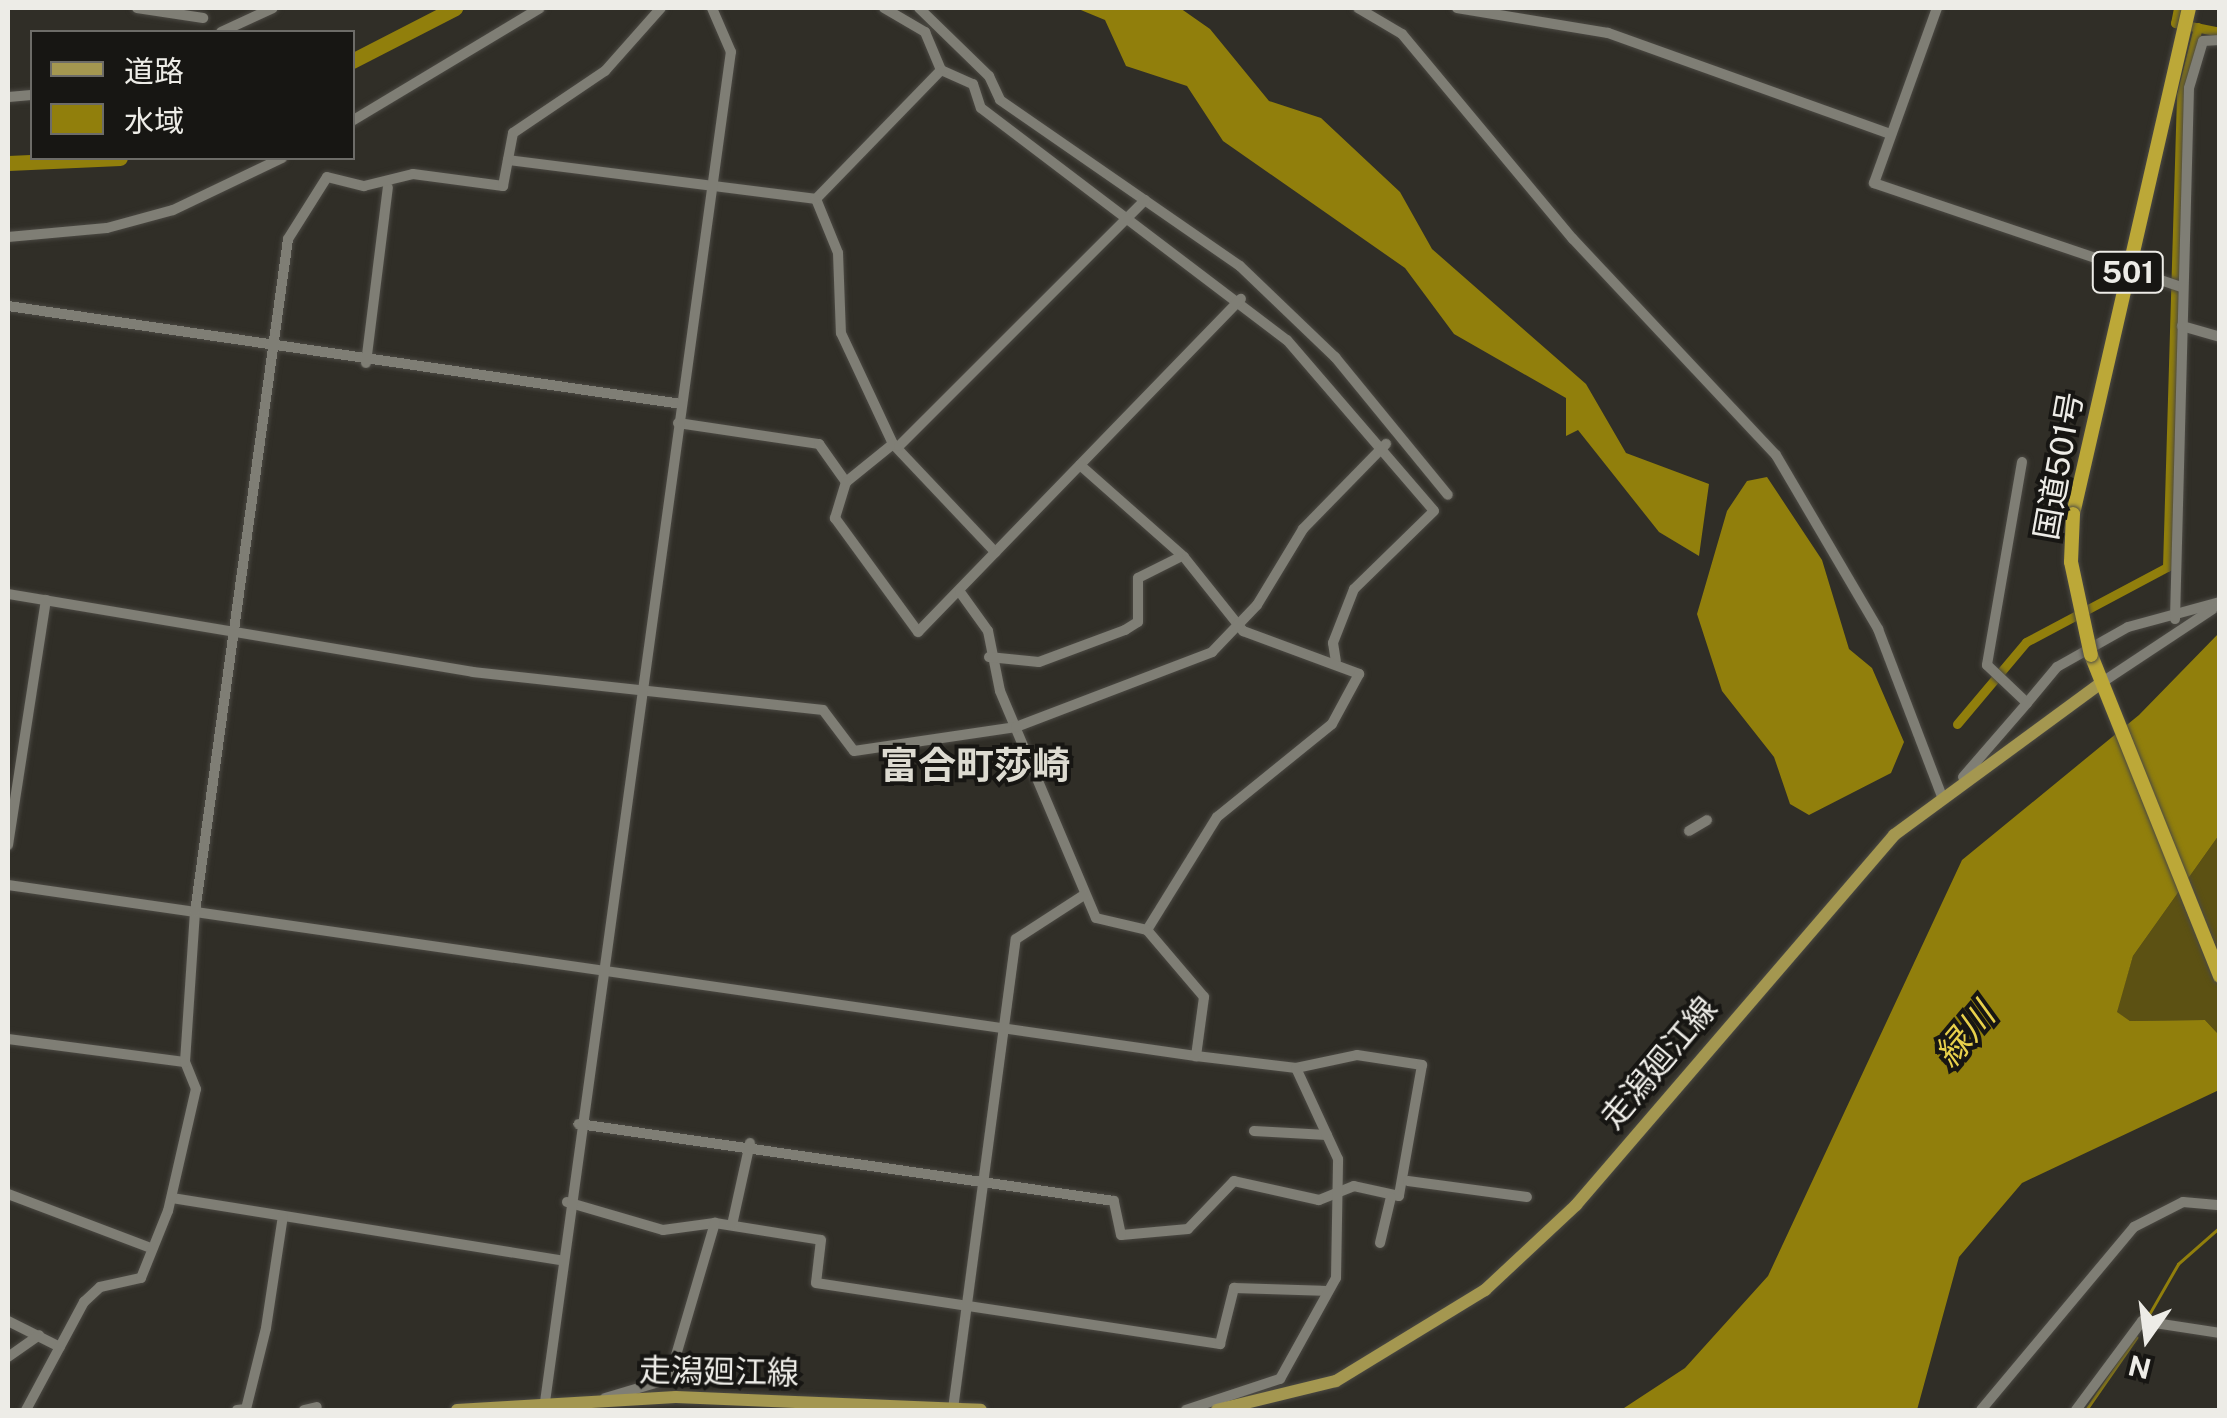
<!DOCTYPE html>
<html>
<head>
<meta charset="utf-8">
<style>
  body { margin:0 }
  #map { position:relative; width:2227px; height:1418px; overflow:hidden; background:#302e27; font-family:"Public Sans","Noto Sans JP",sans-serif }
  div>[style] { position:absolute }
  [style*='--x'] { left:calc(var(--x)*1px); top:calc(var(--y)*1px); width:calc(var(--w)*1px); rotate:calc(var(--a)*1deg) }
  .green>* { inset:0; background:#5c5113 }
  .water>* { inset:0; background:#917f0c }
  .stream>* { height:2.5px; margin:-1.25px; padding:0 1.25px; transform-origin:1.25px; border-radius:1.25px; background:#917f0c }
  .canal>* { height:9px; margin:-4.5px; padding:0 4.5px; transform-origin:4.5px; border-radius:4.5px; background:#917f0c }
  .river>* { height:15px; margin:-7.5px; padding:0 7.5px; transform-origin:7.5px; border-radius:7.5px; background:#917f0c }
  .roads { filter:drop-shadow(0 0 2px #4b4943) drop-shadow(0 0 2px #4b4943) }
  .minor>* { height:10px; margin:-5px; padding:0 5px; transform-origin:5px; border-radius:5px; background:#7f7e75 }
  .major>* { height:12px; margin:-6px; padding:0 6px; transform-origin:6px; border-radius:6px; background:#a49750 }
  .highway>* { height:14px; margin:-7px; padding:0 7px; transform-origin:7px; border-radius:7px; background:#bca838 }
  .bridges { filter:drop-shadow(0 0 2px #4b4943) drop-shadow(0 0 2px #4b4943) }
  .highway-bridge>* { height:14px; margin:-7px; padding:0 7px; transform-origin:7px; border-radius:7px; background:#bca838 }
  span { translate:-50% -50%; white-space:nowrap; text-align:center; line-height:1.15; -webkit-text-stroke:8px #171613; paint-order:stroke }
  .shield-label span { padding:2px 8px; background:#171613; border:2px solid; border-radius:8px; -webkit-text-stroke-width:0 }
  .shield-label { font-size:30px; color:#edece7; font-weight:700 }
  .street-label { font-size:32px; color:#edece7 }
  .water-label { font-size:35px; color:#e8d14c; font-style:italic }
  .quarter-label { font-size:38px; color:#dddbd1; font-weight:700 }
  .frame { position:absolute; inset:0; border:10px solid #edece7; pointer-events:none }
  .legend { position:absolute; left:30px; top:30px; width:325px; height:130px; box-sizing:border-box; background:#171613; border:2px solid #6d6c68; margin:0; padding:12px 18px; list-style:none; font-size:30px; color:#edece7 }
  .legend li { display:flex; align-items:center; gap:20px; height:50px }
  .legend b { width:50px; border:2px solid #6d6c68 }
  .north { position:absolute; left:2097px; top:1288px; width:100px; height:100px; -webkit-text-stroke:8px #171613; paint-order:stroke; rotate:194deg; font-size:28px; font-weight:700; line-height:40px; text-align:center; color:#edece7 }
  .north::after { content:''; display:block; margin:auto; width:35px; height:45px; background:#edece7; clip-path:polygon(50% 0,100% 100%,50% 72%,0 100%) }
</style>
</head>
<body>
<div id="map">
  <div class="green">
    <i style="clip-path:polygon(2219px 835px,2219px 1035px,2205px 1020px,2130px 1021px,2116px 1012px,2133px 956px)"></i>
  </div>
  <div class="water">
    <i style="clip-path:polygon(1076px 8px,1180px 8px,1210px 29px,1269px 101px,1321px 118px,1400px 192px,1432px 249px,1586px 384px,1626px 453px,1709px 484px,1699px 556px,1659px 532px,1578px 430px,1566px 436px,1566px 398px,1454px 334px,1405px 268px,1223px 141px,1187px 86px,1126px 66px,1105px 20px)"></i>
    <i style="clip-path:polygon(1767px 477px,1822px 560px,1849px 649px,1872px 668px,1904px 742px,1891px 773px,1809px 815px,1790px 804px,1774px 757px,1722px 691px,1697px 614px,1727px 511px,1747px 481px)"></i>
    <i style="clip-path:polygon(2219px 633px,2219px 835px,2133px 956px,2117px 1012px,2130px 1021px,2205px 1020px,2219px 1035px,2219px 1090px,2022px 1183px,1959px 1257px,1917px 1410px,1621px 1410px,1685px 1368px,1768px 1276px,1962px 860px,2139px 715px)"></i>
  </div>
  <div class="stream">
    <i style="--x:2147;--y:1318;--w:62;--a:-60.1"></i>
    <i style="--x:2178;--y:1264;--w:56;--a:-41.4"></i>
    <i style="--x:2086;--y:1410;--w:88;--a:-55.2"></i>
  </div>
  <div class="canal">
    <i style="--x:2178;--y:8;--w:15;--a:101"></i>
    <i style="--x:2175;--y:23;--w:46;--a:11.3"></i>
    <i style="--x:1957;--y:724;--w:107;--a:-49.9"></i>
    <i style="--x:2026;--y:642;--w:160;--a:-28"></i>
    <i style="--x:2167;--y:567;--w:472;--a:-88.3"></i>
    <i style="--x:2181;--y:95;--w:70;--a:-76"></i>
  </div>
  <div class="river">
    <i style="--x:352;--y:61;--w:116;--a:-27.2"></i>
    <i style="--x:8;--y:163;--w:112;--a:-2.6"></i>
  </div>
  <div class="roads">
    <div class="minor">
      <i style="--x:137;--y:8;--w:67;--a:8.6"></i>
      <i style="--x:884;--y:8;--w:48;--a:30.3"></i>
      <i style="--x:925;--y:32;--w:41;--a:67.2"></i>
      <i style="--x:941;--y:70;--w:35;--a:24"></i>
      <i style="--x:973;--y:84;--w:25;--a:72"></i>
      <i style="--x:981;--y:108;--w:384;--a:37.2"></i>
      <i style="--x:1287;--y:340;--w:225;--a:49.3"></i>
      <i style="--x:1434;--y:511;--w:112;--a:135.7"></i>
      <i style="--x:1354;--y:589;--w:58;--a:111.3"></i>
      <i style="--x:1333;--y:643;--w:18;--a:81"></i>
      <i style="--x:919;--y:8;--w:98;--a:44.2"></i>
      <i style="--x:989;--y:76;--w:26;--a:65"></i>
      <i style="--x:1000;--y:100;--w:292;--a:34.7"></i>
      <i style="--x:1240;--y:266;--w:132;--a:43.8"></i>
      <i style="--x:1335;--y:357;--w:178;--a:50.7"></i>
      <i style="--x:1358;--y:8;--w:51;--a:30.6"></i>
      <i style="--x:1402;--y:34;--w:267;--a:50.2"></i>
      <i style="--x:1573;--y:239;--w:296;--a:46.8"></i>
      <i style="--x:1776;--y:455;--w:202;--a:59.6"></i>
      <i style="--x:1878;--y:629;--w:177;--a:69.1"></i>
      <i style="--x:1457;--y:8;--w:153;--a:9.4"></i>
      <i style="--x:1608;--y:33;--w:297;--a:19.7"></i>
      <i style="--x:1937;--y:8;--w:186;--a:109.8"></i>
      <i style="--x:1874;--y:183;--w:324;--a:18.7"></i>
      <i style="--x:221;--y:32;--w:57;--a:-24.8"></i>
      <i style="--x:8;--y:97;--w:24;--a:-5"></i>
      <i style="--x:352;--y:121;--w:219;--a:-31"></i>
      <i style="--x:508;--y:160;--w:310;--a:7.2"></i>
      <i style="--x:816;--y:199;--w:58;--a:67.8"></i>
      <i style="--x:838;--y:253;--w:80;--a:87.9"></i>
      <i style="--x:841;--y:333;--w:123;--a:64.9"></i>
      <i style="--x:893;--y:444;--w:149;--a:46.6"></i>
      <i style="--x:816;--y:199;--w:180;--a:-45.9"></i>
      <i style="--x:8;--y:237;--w:99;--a:-5.2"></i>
      <i style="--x:107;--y:228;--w:68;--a:-15.3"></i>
      <i style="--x:173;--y:210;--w:121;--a:-25.5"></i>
      <i style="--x:8;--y:306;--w:680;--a:8.28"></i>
      <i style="--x:2182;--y:326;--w:40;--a:16"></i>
      <i style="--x:366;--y:363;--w:177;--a:-82.9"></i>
      <i style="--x:678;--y:423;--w:143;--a:8.5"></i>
      <i style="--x:819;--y:444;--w:47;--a:54.6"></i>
      <i style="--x:893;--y:444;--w:60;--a:141"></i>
      <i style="--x:846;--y:482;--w:38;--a:107"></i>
      <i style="--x:835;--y:518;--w:141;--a:53.9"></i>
      <i style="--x:918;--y:632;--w:464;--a:-45.9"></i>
      <i style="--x:899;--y:446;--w:348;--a:-45"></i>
      <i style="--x:2022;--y:462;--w:206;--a:99.8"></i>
      <i style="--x:1987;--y:665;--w:55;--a:43.5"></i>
      <i style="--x:2027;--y:703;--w:47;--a:-50.2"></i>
      <i style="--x:2057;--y:667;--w:81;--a:-29.4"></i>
      <i style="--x:2128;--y:627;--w:95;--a:-15.2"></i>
      <i style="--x:1080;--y:465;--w:139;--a:41.5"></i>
      <i style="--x:1184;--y:557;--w:95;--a:51.4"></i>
      <i style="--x:1243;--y:631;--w:124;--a:20.3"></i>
      <i style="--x:1359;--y:674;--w:57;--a:118.4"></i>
      <i style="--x:1332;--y:724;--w:148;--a:141"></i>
      <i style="--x:1217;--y:817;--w:133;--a:121.8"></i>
      <i style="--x:960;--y:592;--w:48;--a:54.3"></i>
      <i style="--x:988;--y:631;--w:61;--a:78.7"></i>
      <i style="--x:1000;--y:691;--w:246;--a:67.1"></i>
      <i style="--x:1096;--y:918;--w:52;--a:13.2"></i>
      <i style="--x:8;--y:594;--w:471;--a:9.5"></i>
      <i style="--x:473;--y:672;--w:352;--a:6.2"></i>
      <i style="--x:823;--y:710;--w:51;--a:52.9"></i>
      <i style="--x:854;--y:751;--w:164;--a:-8.4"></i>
      <i style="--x:1016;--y:727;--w:210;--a:-20.9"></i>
      <i style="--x:1212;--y:652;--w:65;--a:-46.2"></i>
      <i style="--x:1257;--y:605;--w:89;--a:-58.8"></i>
      <i style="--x:1303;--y:529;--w:119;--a:-45.7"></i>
      <i style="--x:2175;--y:619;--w:531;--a:-88.49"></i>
      <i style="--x:2189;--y:88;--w:49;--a:-73.4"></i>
      <i style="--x:2203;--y:41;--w:17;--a:-3"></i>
      <i style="--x:989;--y:657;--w:50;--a:5.7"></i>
      <i style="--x:1039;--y:662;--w:92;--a:-20.4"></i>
      <i style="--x:1125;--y:630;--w:15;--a:-32"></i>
      <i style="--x:1138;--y:622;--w:44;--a:-90"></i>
      <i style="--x:1138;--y:578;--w:45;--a:-26.6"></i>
      <i style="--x:2101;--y:683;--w:134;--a:-33.5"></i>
      <i style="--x:1963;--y:777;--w:98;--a:-49.1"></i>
      <i style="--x:1689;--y:831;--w:21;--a:-31"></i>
      <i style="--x:8;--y:845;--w:248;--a:-81.2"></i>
      <i style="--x:8;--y:885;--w:1200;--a:8.19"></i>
      <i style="--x:1196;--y:1056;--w:101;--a:6.8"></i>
      <i style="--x:1296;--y:1068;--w:62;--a:-12"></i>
      <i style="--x:1357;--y:1055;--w:66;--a:8.7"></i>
      <i style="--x:1422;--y:1065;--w:133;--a:100"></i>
      <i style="--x:1399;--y:1196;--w:46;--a:-167.5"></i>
      <i style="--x:1354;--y:1186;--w:38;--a:158"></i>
      <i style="--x:1319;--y:1200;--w:87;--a:-167.4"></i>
      <i style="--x:1234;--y:1181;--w:66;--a:133.8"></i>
      <i style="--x:1188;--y:1229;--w:67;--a:174.9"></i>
      <i style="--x:1121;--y:1235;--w:35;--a:-102"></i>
      <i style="--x:1114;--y:1201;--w:541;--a:-171.81"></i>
      <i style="--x:1147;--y:930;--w:88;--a:49.6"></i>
      <i style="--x:1204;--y:997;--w:60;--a:97.7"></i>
      <i style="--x:8;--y:1039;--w:178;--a:7.4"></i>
      <i style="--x:1254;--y:1131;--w:73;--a:3.1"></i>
      <i style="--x:1408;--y:1181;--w:120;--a:7.7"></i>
      <i style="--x:8;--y:1194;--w:153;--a:20.7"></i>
      <i style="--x:172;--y:1198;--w:393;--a:9.1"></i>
      <i style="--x:567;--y:1202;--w:100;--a:16.3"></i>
      <i style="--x:663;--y:1230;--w:52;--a:-7.7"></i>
      <i style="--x:715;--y:1223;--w:107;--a:9.1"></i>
      <i style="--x:821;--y:1240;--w:43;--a:96.6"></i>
      <i style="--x:816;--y:1283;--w:409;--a:8.6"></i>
      <i style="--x:1220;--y:1344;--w:58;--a:-76"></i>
      <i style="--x:1234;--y:1288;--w:93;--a:1.8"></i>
      <i style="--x:732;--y:1225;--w:84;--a:-77.6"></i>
      <i style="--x:1380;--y:1243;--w:47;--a:-76.6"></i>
      <i style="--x:8;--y:1321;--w:58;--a:26.6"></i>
      <i style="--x:8;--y:1357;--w:38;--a:-35"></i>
      <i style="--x:605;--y:1398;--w:67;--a:-16.5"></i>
      <i style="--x:669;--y:1379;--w:163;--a:-73.6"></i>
      <i style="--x:545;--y:1402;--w:1363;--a:-82.16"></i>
      <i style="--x:731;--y:52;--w:48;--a:-113.4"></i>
      <i style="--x:953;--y:1409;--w:474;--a:-82.4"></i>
      <i style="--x:1016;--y:939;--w:81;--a:-32.9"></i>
      <i style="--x:26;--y:1410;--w:123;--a:-61.8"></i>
      <i style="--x:84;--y:1302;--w:22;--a:-43"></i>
      <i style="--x:100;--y:1287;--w:42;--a:-12.4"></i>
      <i style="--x:141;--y:1278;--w:72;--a:-68.1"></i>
      <i style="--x:168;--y:1211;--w:125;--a:-77.1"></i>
      <i style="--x:196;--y:1089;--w:29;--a:-112"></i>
      <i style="--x:185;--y:1062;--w:150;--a:-86.2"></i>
      <i style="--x:195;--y:912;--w:679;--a:-82.13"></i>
      <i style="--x:288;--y:239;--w:73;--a:-57.8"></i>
      <i style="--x:327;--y:177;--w:38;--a:14"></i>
      <i style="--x:364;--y:186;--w:50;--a:-13.8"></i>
      <i style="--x:413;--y:174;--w:91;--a:7.6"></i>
      <i style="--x:503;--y:186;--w:54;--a:-79.3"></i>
      <i style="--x:513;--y:133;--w:111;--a:-34"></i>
      <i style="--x:605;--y:71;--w:84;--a:-48.4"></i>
      <i style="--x:237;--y:1410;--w:9;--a:-6"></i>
      <i style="--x:246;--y:1409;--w:83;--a:-76.1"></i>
      <i style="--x:266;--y:1328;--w:113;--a:-81.4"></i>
      <i style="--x:304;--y:1410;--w:13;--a:-13"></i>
      <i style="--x:1186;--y:1410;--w:99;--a:-18.3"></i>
      <i style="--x:1280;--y:1379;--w:115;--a:-61"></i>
      <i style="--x:1336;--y:1278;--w:119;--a:-89"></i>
      <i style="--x:1338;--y:1159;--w:100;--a:-114.8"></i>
      <i style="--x:1981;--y:1410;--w:239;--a:-50.1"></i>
      <i style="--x:2134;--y:1227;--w:55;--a:-27"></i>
      <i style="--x:2183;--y:1202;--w:37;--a:5"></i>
      <i style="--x:2076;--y:1410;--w:111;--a:-53.4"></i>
      <i style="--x:2142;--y:1321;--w:79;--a:8.7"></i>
    </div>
    <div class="major">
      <i style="--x:457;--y:1410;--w:219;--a:-3.4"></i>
      <i style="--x:676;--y:1397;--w:305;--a:2.4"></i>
      <i style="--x:1217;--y:1410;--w:122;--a:-13.7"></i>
      <i style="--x:1336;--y:1381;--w:175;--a:-31.4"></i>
      <i style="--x:1485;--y:1290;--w:125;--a:-43"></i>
      <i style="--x:1576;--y:1205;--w:488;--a:-49.3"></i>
      <i style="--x:1894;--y:835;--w:257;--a:-36.3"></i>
    </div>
    <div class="highway">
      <i style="--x:2073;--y:514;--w:519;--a:-77.09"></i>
      <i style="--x:2091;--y:655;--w:346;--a:68.1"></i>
    </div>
  </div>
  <div class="bridges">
    <div class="highway-bridge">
      <i style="--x:2073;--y:514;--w:48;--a:92.4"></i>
      <i style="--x:2071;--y:562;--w:95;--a:77.9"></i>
    </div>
  </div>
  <div class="shield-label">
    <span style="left:2128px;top:272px">501</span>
  </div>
  <div class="street-label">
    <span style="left:2059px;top:466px;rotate:-80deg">国道501号</span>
    <span style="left:1659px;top:1063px;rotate:-50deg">走潟廻江線</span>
    <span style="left:719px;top:1372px;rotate:1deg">走潟廻江線</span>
  </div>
  <div class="water-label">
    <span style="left:1965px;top:1035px;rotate:-50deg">緑川</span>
  </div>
  <div class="quarter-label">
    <span style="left:975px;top:766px">富合町莎崎</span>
  </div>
  <div class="frame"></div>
  <ul class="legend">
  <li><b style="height:12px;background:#a49750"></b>道路</li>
  <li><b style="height:28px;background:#917f0c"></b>水域</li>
  </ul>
  <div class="north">N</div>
</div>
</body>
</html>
